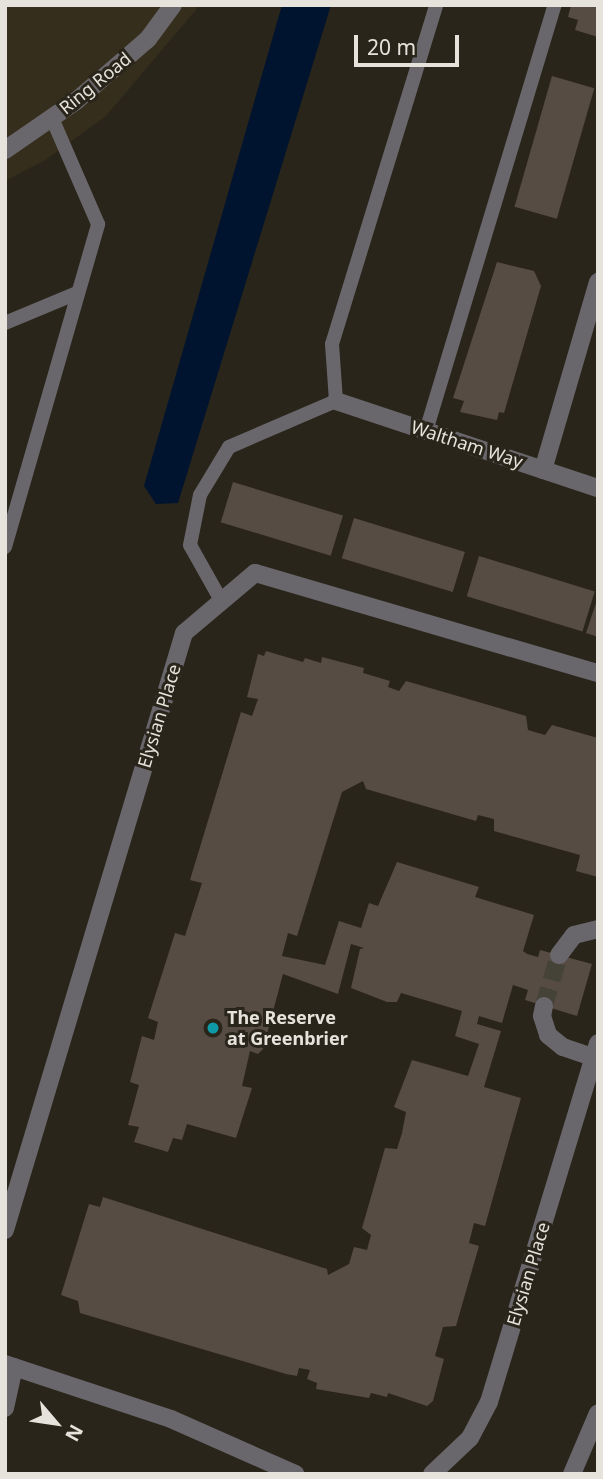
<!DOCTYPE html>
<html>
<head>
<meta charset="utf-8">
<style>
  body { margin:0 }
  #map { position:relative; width:603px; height:1479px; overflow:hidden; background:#29251a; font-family:"Noto Sans",sans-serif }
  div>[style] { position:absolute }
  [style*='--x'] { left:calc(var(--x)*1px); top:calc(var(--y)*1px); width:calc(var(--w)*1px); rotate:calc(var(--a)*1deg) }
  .built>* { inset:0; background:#352e1d }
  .water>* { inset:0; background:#00142f }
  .building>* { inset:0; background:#574c44; transform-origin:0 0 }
  .minor-tunnel>* { height:18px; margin-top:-9px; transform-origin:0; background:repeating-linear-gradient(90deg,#454237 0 18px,transparent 0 27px) }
  .service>* { height:14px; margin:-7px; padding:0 7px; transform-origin:7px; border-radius:7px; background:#69676c }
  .minor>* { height:18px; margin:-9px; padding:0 9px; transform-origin:9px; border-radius:9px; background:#69676c }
  .dots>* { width:19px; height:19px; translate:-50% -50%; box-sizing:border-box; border:4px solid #29251a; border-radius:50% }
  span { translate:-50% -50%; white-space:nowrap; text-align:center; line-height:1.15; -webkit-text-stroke:6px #29251a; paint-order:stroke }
  .street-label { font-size:18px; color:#e6e3dc }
  .poi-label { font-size:18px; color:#e6e3dc; font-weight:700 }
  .left { translate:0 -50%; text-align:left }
  .frame { position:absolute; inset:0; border:7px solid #e6e3dc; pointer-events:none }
  .north { position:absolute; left:21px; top:1388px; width:70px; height:70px; -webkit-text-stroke:5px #29251a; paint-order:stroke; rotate:119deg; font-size:19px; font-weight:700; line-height:28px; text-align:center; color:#e6e3dc }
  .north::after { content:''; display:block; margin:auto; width:24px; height:32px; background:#e6e3dc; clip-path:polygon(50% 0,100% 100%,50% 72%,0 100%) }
  .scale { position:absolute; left:354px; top:35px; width:105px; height:32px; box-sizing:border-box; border:4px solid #e6e3dc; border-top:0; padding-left:9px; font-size:21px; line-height:24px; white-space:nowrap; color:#e6e3dc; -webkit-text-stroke:5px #29251a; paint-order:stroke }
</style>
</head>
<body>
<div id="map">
  <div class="built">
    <i style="clip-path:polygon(5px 5px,200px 5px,106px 116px,47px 159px,5px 181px)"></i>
  </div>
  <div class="water">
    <i style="clip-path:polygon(282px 5px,331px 5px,178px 503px,156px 504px,144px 486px)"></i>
  </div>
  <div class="building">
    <i style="clip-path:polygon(571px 5px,598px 5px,598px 37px,575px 30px,578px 20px,568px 17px)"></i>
    <i style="left:552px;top:76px;width:44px;height:136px;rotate:16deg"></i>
    <i style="clip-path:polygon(497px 262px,534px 271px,541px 286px,504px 413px,499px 412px,497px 420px,460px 412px,464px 401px,453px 398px)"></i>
    <i style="left:233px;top:482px;width:115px;height:42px;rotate:17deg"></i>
    <i style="left:354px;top:518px;width:116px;height:42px;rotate:17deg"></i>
    <i style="left:479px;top:556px;width:121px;height:42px;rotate:17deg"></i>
    <i style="clip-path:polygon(598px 597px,598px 637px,586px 633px)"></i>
    <i style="clip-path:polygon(266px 651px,303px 662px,305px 658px,321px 663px,322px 657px,364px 668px,363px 673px,390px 681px,388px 687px,399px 691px,406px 681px,526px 716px,528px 730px,545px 735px,552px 725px,598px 738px,598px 877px,576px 871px,580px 855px,494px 831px,494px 819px,478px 815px,476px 821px,366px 789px,363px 781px,342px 792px,297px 936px,288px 933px,282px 956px,325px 965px,339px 921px,361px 928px,369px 903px,378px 906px,397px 862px,479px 887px,475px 897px,534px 915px,523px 951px,527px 954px,538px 957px,540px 950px,592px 964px,577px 1016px,525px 1000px,528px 990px,513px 985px,502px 1023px,479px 1016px,477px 1024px,501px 1031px,484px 1087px,521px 1098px,485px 1226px,474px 1223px,469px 1243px,479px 1246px,456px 1326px,443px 1327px,435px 1356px,444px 1359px,433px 1401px,427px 1406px,388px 1393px,387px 1397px,371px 1393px,369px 1398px,316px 1389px,317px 1383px,307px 1379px,310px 1370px,299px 1368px,297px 1376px,286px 1374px,80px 1313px,78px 1301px,61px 1295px,89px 1204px,100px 1207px,103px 1197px,327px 1269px,328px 1275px,349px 1264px,354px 1247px,367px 1250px,371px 1235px,362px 1228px,385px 1148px,397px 1149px,402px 1133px,406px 1112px,394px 1107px,412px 1060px,468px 1076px,479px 1044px,455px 1036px,462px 1011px,401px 993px,397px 1002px,387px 1002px,351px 988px,360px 949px,364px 948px,351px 944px,338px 994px,283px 974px,263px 1049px,258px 1054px,250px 1051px,242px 1086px,252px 1088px,236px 1138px,187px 1124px,182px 1140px,173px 1138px,168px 1152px,134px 1142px,139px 1127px,128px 1125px,139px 1085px,130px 1082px,142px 1036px,154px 1040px,158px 1022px,148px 1018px,175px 933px,185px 936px,202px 883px,190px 880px,241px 712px,252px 716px,258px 699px,247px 697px,258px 654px,264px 656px)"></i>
  </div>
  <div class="minor-tunnel">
    <i style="--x:544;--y:1006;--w:53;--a:-73.6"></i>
  </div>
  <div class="service">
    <i style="--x:5;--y:323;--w:78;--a:-22.6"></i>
    <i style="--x:426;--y:431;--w:445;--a:-73.2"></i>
    <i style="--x:5;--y:547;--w:336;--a:-73.9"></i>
    <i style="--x:98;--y:224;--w:116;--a:-113.5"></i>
    <i style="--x:222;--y:602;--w:65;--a:-119.3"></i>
    <i style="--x:190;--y:545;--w:51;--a:-78.7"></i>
    <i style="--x:200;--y:495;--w:56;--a:-58.9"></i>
    <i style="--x:229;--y:447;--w:116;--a:-23.3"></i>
    <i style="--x:336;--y:401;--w:57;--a:-94"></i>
    <i style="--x:332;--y:344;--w:355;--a:-72.9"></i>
  </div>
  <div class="minor">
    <i style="--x:5;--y:150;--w:86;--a:-34.6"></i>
    <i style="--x:76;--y:101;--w:95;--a:-40.7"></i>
    <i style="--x:148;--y:39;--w:42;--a:-53.7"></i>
    <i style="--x:336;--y:401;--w:276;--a:18.4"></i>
    <i style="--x:543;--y:470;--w:196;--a:-73.7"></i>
    <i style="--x:559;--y:955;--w:25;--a:-53"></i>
    <i style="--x:574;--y:935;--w:25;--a:-14"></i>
    <i style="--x:544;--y:1006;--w:10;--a:101"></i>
    <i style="--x:542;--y:1016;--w:20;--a:72"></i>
    <i style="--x:548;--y:1035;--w:19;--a:39"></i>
    <i style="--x:563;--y:1047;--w:37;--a:19"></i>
    <i style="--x:5;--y:1230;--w:623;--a:-73.31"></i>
    <i style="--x:184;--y:633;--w:93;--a:-40.2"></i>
    <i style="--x:255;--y:573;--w:357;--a:16.3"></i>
    <i style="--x:5;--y:1364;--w:175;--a:18.3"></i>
    <i style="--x:171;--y:1419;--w:136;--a:23.9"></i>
    <i style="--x:5;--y:1408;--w:42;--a:-77.6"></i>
    <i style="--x:432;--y:1474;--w:52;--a:-43.5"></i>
    <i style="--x:470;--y:1438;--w:41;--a:-62.2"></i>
    <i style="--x:489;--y:1402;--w:375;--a:-73.1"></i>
    <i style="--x:572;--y:1474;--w:66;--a:-66.9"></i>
  </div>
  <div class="dots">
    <i style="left:213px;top:1028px;background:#0f9aa8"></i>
  </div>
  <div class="street-label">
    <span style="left:95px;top:83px;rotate:-39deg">Ring Road</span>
    <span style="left:467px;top:444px;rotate:18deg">Waltham Way</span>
    <span style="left:159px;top:716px;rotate:-73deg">Elysian Place</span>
    <span style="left:528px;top:1274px;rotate:-73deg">Elysian Place</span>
  </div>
  <div class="poi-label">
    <span class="left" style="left:227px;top:1028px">The Reserve<br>at Greenbrier</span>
  </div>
  <div class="frame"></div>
  <div class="north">N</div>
  <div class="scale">20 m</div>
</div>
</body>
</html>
